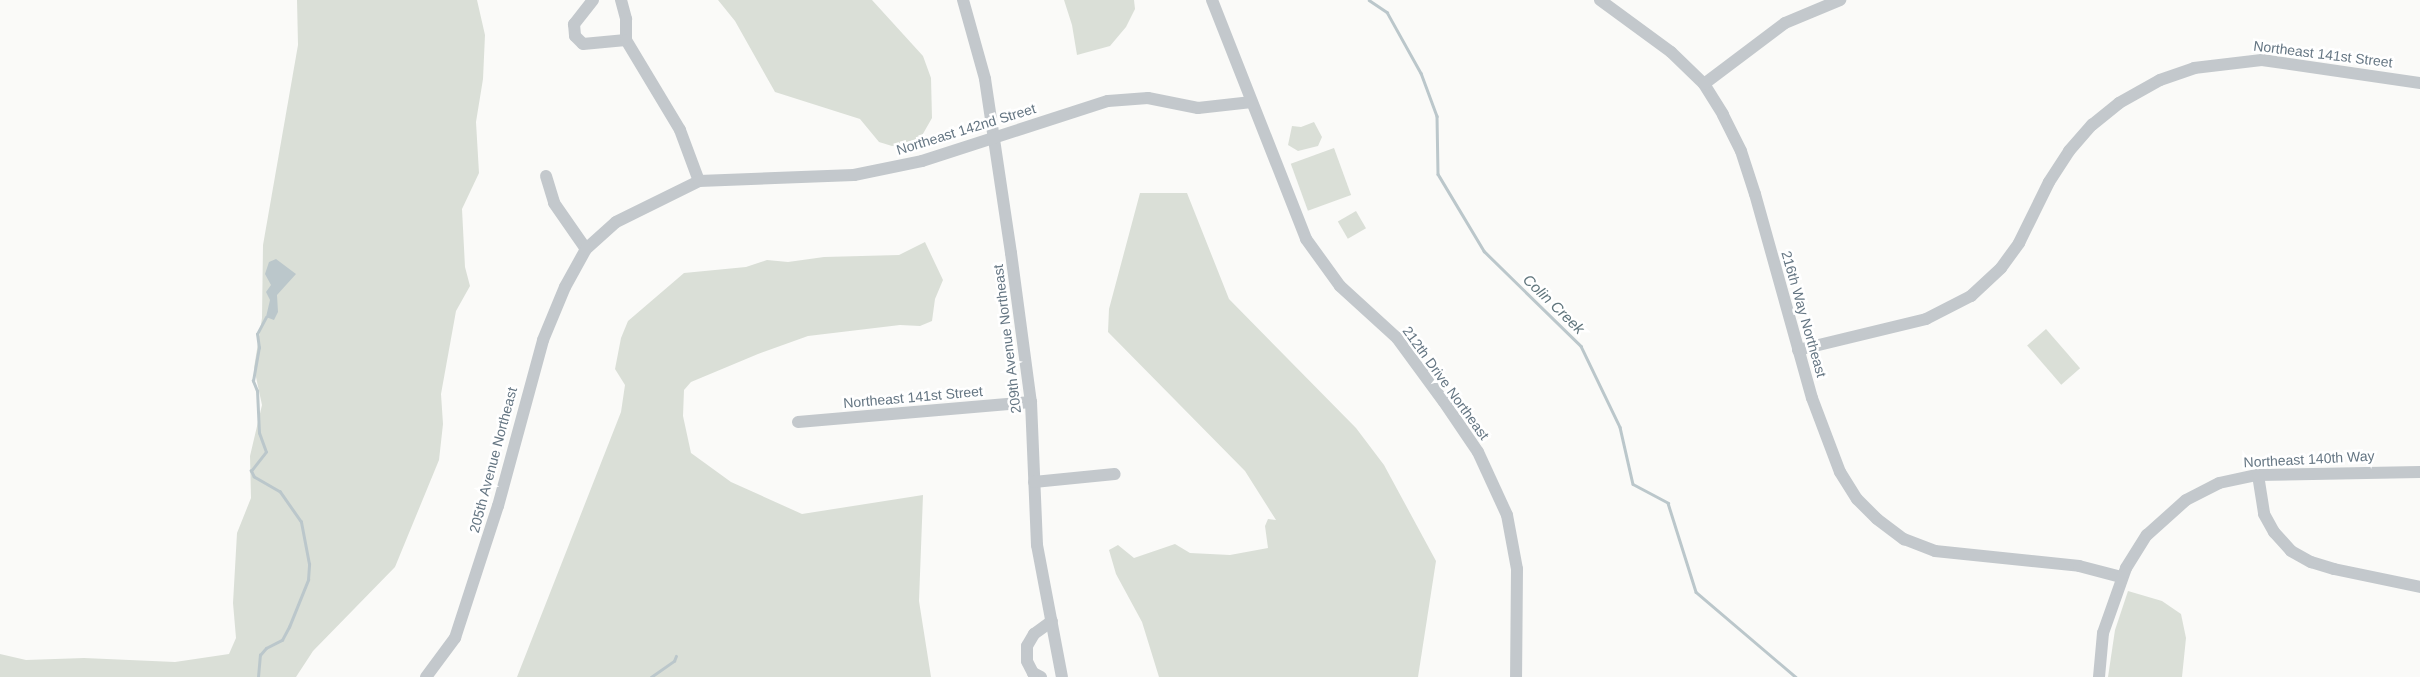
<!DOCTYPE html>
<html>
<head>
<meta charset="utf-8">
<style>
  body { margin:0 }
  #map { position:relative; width:2420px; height:677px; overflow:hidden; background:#fafaf8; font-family:Arial,sans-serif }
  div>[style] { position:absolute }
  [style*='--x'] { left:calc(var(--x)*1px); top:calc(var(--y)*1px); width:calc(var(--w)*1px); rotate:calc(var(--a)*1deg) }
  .green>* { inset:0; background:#dadfd7; transform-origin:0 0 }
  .water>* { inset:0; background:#bbc7cb }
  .stream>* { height:2.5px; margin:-1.25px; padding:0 1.25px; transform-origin:1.25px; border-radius:1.25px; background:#bbc7cb }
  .minor>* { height:12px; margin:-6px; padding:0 6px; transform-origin:6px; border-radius:6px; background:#c3c8cc }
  span { translate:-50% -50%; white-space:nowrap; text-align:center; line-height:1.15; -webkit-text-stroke:5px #fff; paint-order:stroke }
  .street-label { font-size:14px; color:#657683 }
  .water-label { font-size:15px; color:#60757c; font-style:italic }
</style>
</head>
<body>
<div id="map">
  <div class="green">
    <i style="clip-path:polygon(297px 0,477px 0,485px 35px,483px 79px,476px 122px,479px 173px,462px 209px,465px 267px,470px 286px,456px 311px,441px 394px,443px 424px,439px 460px,395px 567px,313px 651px,296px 677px,0 677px,0 654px,26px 660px,84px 658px,175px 662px,229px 654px,236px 638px,233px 603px,237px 533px,251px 498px,250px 456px,262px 405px,254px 368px,262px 318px,263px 245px,298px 45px)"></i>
    <i style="clip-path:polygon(718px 0,872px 0,923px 56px,931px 78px,932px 118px,920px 139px,892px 146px,879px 142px,860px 119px,775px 92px,735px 21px)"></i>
    <i style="clip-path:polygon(1064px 0,1134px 0,1135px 9px,1126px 27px,1110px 46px,1077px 55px,1072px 25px)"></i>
    <i style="clip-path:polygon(1314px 122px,1322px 137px,1318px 146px,1298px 151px,1288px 145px,1292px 126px,1301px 127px)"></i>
    <i style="left:1334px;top:148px;width:50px;height:46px;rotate:70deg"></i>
    <i style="clip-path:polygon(1140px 193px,1187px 193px,1229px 299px,1356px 428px,1384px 465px,1436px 561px,1418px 677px,1159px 677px,1142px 622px,1116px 574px,1109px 550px,1118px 545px,1134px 558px,1175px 544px,1190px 553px,1230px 555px,1268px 548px,1265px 526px,1268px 519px,1276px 520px,1245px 471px,1108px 332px,1109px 309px)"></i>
    <i style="left:1356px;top:211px;width:20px;height:21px;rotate:60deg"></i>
    <i style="clip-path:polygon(925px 242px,943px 280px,935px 299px,932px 321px,920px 326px,900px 325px,808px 336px,758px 354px,691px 382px,684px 390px,683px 416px,691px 453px,731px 482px,802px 514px,923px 495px,919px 601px,931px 677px,517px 677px,621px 412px,625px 385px,615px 369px,621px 338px,628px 321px,684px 273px,746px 267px,767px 260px,788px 262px,824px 257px,899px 255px)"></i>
    <i style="left:2046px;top:329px;width:52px;height:25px;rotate:49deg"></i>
    <i style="clip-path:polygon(2128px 591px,2162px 601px,2181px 614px,2186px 638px,2182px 677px,2108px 677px,2115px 630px)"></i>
  </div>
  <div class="water">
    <i style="clip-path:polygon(276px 259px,296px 274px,277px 295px,278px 312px,274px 320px,266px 317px,270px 300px,266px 292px,271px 285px,265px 274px,269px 262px)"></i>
  </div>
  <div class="stream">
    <i style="--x:1369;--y:0;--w:22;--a:34"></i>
    <i style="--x:1387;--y:12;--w:70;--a:60.9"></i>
    <i style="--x:1421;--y:73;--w:46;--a:69.6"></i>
    <i style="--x:1437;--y:116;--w:58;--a:89"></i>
    <i style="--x:1438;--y:174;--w:90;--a:59.1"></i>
    <i style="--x:1484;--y:251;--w:136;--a:44.4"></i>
    <i style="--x:1581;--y:346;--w:90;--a:64.3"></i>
    <i style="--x:1620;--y:427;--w:58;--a:77.2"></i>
    <i style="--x:1633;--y:484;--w:40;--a:28"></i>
    <i style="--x:1668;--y:503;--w:93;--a:72.5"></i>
    <i style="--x:1696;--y:592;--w:131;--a:40.4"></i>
    <i style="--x:258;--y:677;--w:22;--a:-85"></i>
    <i style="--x:260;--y:655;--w:9;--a:-49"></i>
    <i style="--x:266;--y:648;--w:18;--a:-27"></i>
    <i style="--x:282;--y:640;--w:15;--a:-62"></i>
    <i style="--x:289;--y:627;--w:51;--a:-68"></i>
    <i style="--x:308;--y:580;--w:16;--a:-86"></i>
    <i style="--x:309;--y:564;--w:43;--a:-100.8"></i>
    <i style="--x:301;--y:522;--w:37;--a:-125"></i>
    <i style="--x:280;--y:492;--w:30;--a:-150"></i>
    <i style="--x:254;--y:477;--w:7;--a:-117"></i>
    <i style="--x:251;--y:471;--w:24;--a:-52"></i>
    <i style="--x:266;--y:452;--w:20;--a:-110"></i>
    <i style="--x:259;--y:433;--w:42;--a:-92.7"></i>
    <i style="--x:257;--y:391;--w:11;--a:-112"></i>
    <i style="--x:253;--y:381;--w:34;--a:-80"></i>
    <i style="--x:259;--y:348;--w:14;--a:-98"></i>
    <i style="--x:257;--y:334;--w:19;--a:-62"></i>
    <i style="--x:651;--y:677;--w:28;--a:-35"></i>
    <i style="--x:674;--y:661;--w:5;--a:-68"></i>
  </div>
  <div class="minor">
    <i style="--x:593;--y:0;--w:31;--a:128"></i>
    <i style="--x:574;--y:24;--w:12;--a:85"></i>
    <i style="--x:575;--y:36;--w:11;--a:45"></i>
    <i style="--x:583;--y:44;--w:43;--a:-5.3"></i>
    <i style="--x:621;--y:0;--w:20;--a:75"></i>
    <i style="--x:626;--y:19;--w:21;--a:90"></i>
    <i style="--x:626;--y:40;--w:105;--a:59"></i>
    <i style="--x:680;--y:130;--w:54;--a:69.6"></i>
    <i style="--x:963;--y:0;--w:82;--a:74.4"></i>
    <i style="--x:985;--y:79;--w:176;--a:81.5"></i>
    <i style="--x:1011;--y:253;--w:150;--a:82.4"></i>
    <i style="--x:1031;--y:402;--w:143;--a:87.6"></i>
    <i style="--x:1037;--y:545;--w:134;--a:79.3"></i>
    <i style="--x:1212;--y:0;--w:257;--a:68.5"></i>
    <i style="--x:1306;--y:239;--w:58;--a:54.1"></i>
    <i style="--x:1340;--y:286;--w:77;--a:42.4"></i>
    <i style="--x:1397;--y:338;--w:79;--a:53.7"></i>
    <i style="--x:1444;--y:402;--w:60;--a:55.8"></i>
    <i style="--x:1478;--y:452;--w:69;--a:65.3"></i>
    <i style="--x:1507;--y:515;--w:55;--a:79.5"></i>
    <i style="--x:1517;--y:569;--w:108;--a:90.5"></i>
    <i style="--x:1600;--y:0;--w:88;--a:36.2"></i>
    <i style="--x:1671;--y:52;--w:46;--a:44.1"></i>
    <i style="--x:1704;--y:84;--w:36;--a:58"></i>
    <i style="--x:1723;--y:115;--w:40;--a:63.4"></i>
    <i style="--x:1741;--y:151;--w:45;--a:72"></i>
    <i style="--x:1755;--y:194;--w:212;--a:74.4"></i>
    <i style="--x:1812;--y:398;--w:79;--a:69.3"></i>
    <i style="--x:1840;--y:472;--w:32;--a:58"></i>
    <i style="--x:1857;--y:499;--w:28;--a:45"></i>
    <i style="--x:1877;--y:519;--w:34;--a:37"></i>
    <i style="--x:1904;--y:539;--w:33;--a:21"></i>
    <i style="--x:1935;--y:551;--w:145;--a:5.9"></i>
    <i style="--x:2079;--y:566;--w:43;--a:14.7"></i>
    <i style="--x:1704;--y:84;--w:101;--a:-37"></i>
    <i style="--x:1785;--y:23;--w:60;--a:-22.7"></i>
    <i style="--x:546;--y:176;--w:28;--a:73"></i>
    <i style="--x:554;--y:203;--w:56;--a:55.2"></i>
    <i style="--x:1798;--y:350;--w:132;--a:-13.6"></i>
    <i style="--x:1926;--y:319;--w:51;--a:-27.1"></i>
    <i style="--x:1971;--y:296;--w:41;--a:-43"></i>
    <i style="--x:2001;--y:268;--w:31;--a:-54"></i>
    <i style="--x:2019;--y:243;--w:68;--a:-63.8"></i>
    <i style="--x:2049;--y:182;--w:37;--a:-57"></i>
    <i style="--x:2069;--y:151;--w:35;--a:-49"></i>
    <i style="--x:2092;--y:125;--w:35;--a:-39"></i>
    <i style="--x:2119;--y:103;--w:47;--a:-29.3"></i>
    <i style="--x:2160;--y:80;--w:36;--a:-19"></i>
    <i style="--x:2194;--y:68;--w:68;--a:-6.7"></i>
    <i style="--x:2262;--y:60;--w:160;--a:8.3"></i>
    <i style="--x:798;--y:422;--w:234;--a:-4.9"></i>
    <i style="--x:2258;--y:475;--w:39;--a:81"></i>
    <i style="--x:2264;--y:514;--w:21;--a:61"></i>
    <i style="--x:2274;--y:532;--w:25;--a:48"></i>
    <i style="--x:2291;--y:551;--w:23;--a:29"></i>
    <i style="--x:2311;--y:562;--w:24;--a:17"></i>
    <i style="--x:2334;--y:569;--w:88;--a:11.8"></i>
    <i style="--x:1034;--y:482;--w:81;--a:-5.6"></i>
    <i style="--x:426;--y:677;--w:49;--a:-53.4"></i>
    <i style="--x:455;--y:638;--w:139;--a:-72"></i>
    <i style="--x:498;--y:506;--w:172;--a:-74.8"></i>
    <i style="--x:543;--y:340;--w:57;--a:-67.5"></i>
    <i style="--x:565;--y:287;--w:43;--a:-61.1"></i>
    <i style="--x:586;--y:249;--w:40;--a:-42"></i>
    <i style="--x:616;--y:222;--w:93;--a:-26.3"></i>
    <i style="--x:699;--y:181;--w:155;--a:-2.2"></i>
    <i style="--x:854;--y:175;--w:69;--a:-11.6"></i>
    <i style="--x:922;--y:161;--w:195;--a:-17.9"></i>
    <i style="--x:1108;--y:101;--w:40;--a:-4.3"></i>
    <i style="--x:1148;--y:98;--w:51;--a:11.3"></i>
    <i style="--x:1198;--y:108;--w:54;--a:-6.3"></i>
    <i style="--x:1041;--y:677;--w:9;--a:-153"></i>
    <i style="--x:1033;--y:673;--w:13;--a:-117"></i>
    <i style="--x:1027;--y:661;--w:15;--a:-90"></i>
    <i style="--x:1027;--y:646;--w:14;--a:-60"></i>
    <i style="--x:1034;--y:634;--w:22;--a:-36"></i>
    <i style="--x:2099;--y:677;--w:44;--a:-84.8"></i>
    <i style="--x:2103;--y:633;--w:69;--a:-70.5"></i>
    <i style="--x:2126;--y:568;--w:39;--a:-58"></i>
    <i style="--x:2147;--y:535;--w:52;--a:-41.9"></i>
    <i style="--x:2186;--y:500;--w:37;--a:-27"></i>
    <i style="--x:2219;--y:483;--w:40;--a:-12"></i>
    <i style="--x:2258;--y:475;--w:162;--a:-1.1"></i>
  </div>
  <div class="street-label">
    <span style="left:2323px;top:54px;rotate:7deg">Northeast 141st Street</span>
    <span style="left:966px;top:129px;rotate:-17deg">Northeast 142nd Street</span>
    <span style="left:1804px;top:314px;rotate:74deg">216th Way Northeast</span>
    <span style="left:1007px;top:339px;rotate:-97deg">209th Avenue Northeast</span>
    <span style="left:1446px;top:383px;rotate:54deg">212th Drive Northeast</span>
    <span style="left:913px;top:397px;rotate:-5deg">Northeast 141st Street</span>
    <span style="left:2309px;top:459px;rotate:-3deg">Northeast 140th Way</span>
    <span style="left:493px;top:460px;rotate:-75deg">205th Avenue Northeast</span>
  </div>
  <div class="water-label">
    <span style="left:1554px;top:304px;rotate:44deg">Colin Creek</span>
  </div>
</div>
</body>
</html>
